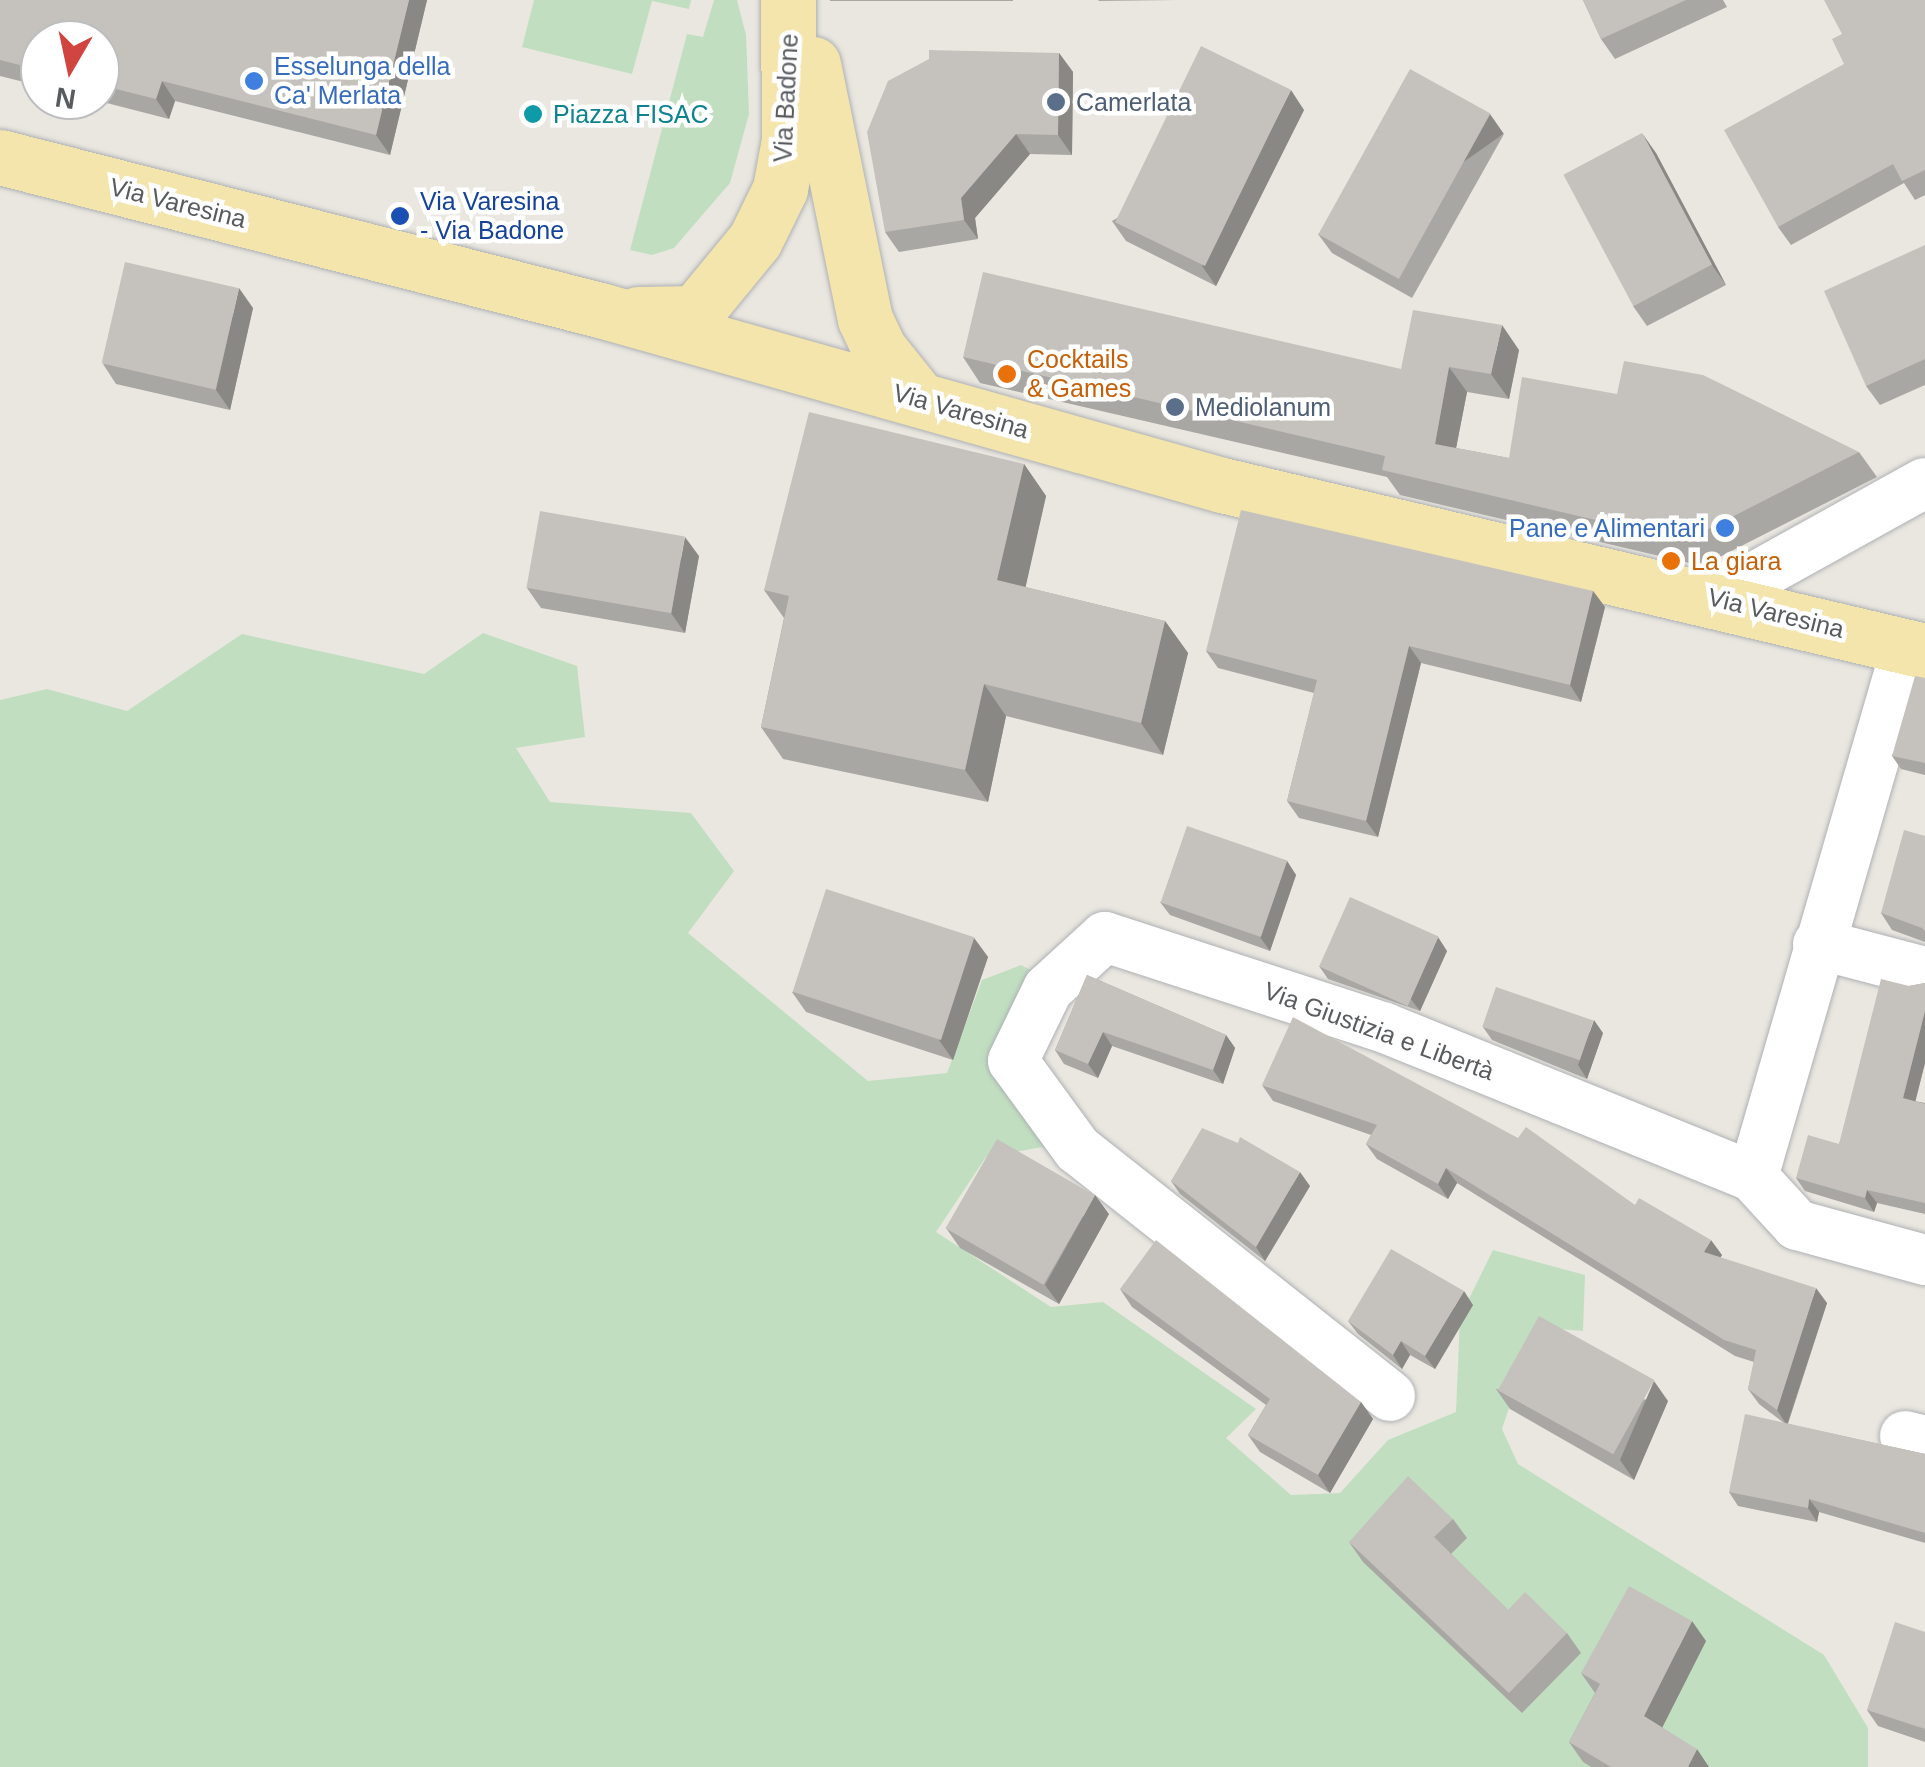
<!DOCTYPE html>
<html>
<head>
<meta charset="utf-8">
<style>
  body { margin:0 }
  #map { position:relative; width:1925px; height:1767px; overflow:hidden; background:#eae7e0; font-family:Arial,sans-serif }
  div>[style] { position:absolute }
  [style*='--x'] { left:calc(var(--x)*1px); top:calc(var(--y)*1px); width:calc(var(--w)*1px); rotate:calc(var(--a)*1deg) }
  .green>* { inset:0; background:#c1dfc0 }
  .roads { filter:drop-shadow(0 0 2px #aeb1b4) drop-shadow(0 0 2px #aeb1b4) }
  .street>* { height:50px; margin:-25px; padding:0 25px; transform-origin:25px; border-radius:25px; background:#fff }
  .primary>* { height:55px; margin:-27.5px; padding:0 27.5px; transform-origin:27.5px; border-radius:27.5px; background:#f3e5ac }
  .wall>* { inset:0; background:#a9a7a3; transform-origin:0 0 }
  .shaded-wall>* { inset:0; background:#8a8884; transform-origin:0 0 }
  .building>* { inset:0; background:#c5c2bd; transform-origin:0 0 }
  .dots>* { width:28px; height:28px; translate:-50% -50%; box-sizing:border-box; border:5px solid #fff; border-radius:50% }
  span { translate:-50% -50%; white-space:nowrap; text-align:center; line-height:1.15; -webkit-text-stroke:9px #fff; paint-order:stroke }
  .shop-label { font-size:25px; color:#366cbe }
  .left { translate:0 -50%; text-align:left }
  .right { translate:-100% -50%; text-align:right }
  .street-label { font-size:25px; color:#595c5f }
  .service-label { font-size:25px; color:#4e5e75 }
  .culture-label { font-size:25px; color:#0d838f }
  .transit-label { font-size:25px; color:#164399 }
  .food-label { font-size:25px; color:#c56008 }
  .north { position:absolute; left:20px; top:20px; width:100px; height:100px; box-sizing:border-box; background:#fff; border:2px solid #bdbebf; border-radius:50%; rotate:189deg; font-size:28px; font-weight:700; line-height:40px; text-align:center; color:#595c5f }
  .north::after { content:''; display:block; margin:auto; width:35px; height:45px; background:#d14540; clip-path:polygon(50% 0,100% 100%,50% 72%,0 100%) }
</style>
</head>
<body>
<div id="map">
  <div class="green">
    <i style="clip-path:polygon(534px 0,691px 0,689px 9px,652px 1px,632px 74px,522px 47px)"></i>
    <i style="clip-path:polygon(714px 0,737px 0,746px 35px,749px 114px,730px 183px,674px 248px,652px 255px,630px 250px,687px 34px,703px 37px)"></i>
    <i style="clip-path:polygon(483px 633px,577px 666px,585px 737px,516px 748px,550px 802px,691px 813px,734px 871px,688px 933px,868px 1081px,947px 1073px,982px 980px,1021px 965px,1049px 980px,1026px 1061px,1048px 1146px,986px 1157px,936px 1232px,1051px 1307px,1103px 1302px,1256px 1409px,1226px 1438px,1291px 1495px,1340px 1493px,1388px 1440px,1456px 1412px,1460px 1317px,1493px 1250px,1585px 1275px,1583px 1331px,1536px 1327px,1502px 1429px,1518px 1464px,1824px 1655px,1868px 1728px,1868px 1767px,0 1767px,0 700px,47px 689px,127px 711px,242px 634px,424px 674px)"></i>
  </div>
  <div class="roads">
    <div class="street">
      <i style="--x:1719;--y:597;--w:235;--a:-29"></i>
      <i style="--x:1818;--y:944;--w:111;--a:14.7"></i>
      <i style="--x:1753;--y:1177;--w:553;--a:-73.83"></i>
      <i style="--x:1390;--y:1396;--w:397;--a:-141.7"></i>
      <i style="--x:1078;--y:1150;--w:110;--a:-126.1"></i>
      <i style="--x:1013;--y:1061;--w:80;--a:-64.1"></i>
      <i style="--x:1048;--y:989;--w:77;--a:-42.4"></i>
      <i style="--x:1105;--y:937;--w:294;--a:18"></i>
      <i style="--x:1385;--y:1028;--w:397;--a:22"></i>
      <i style="--x:1753;--y:1177;--w:65;--a:47.5"></i>
      <i style="--x:1797;--y:1225;--w:133;--a:15.3"></i>
      <i style="--x:1905;--y:1436;--w:21;--a:14"></i>
    </div>
    <div class="primary">
      <i style="--x:813;--y:64;--w:260;--a:78.5"></i>
      <i style="--x:865;--y:319;--w:33;--a:65"></i>
      <i style="--x:879;--y:349;--w:64;--a:51.3"></i>
      <i style="--x:0;--y:157;--w:619;--a:14.31"></i>
      <i style="--x:600;--y:310;--w:646;--a:15.71"></i>
      <i style="--x:1222;--y:485;--w:722;--a:13.29"></i>
      <i style="--x:638;--y:314;--w:57;--a:-1"></i>
      <i style="--x:695;--y:313;--w:94;--a:-50.6"></i>
      <i style="--x:755;--y:240;--w:57;--a:-63.9"></i>
      <i style="--x:780;--y:189;--w:50;--a:-79.6"></i>
      <i style="--x:789;--y:140;--w:140;--a:-90.4"></i>
    </div>
  </div>
  <div class="wall">
    <i style="clip-path:polygon(0 0,427px 0,390px 155px,175px 101px,169px 119px,95px 100px,100px 100px,100px 40px,40px 40px,40px 86px,0 76px)"></i>
    <i style="left:830px;top:0;width:183px;height:1px"></i>
    <i style="clip-path:polygon(1098px 0,1177px 0,1099px 1px)"></i>
    <i style="clip-path:polygon(1583px 0,1723px 0,1727px 7px,1615px 59px,1601px 39px)"></i>
    <i style="clip-path:polygon(1925px 0,1925px 195px,1915px 200px,1904px 183px,1791px 245px,1778px 227px,1844px 64px)"></i>
    <i style="clip-path:polygon(1059px 53px,1073px 72px,1072px 155px,1030px 154px,975px 218px,978px 239px,899px 252px,885px 232px)"></i>
    <i style="clip-path:polygon(1304px 110px,1216px 286px,1126px 241px,1112px 221px)"></i>
    <i style="clip-path:polygon(1504px 134px,1412px 298px,1332px 253px,1318px 234px)"></i>
    <i style="clip-path:polygon(1656px 153px,1726px 285px,1647px 326px,1633px 306px)"></i>
    <i style="clip-path:polygon(1925px 245px,1925px 385px,1880px 405px,1866px 386px)"></i>
    <i style="clip-path:polygon(253px 308px,230px 410px,116px 384px,103px 364px)"></i>
    <i style="clip-path:polygon(1519px 350px,1509px 399px,1467px 392px,1456px 448px,1509px 458px,1859px 452px,1877px 477px,1702px 566px,1400px 495px,1387px 477px,980px 383px,963px 357px,1401px 369px)"></i>
    <i style="clip-path:polygon(1024px 464px,1046px 496px,1025px 587px,1165px 621px,1188px 653px,1163px 755px,1006px 716px,988px 802px,783px 759px,761px 727px,784px 618px,764px 590px)"></i>
    <i style="clip-path:polygon(699px 556px,685px 633px,541px 608px,527px 588px)"></i>
    <i style="clip-path:polygon(1593px 591px,1605px 607px,1581px 702px,1421px 663px,1378px 837px,1299px 818px,1287px 801px,1314px 693px,1218px 668px,1206px 651px)"></i>
    <i style="clip-path:polygon(1925px 678px,1925px 775px,1901px 769px,1892px 756px)"></i>
    <i style="clip-path:polygon(1925px 836px,1925px 942px,1892px 930px,1881px 913px)"></i>
    <i style="clip-path:polygon(1287px 861px,1296px 875px,1270px 951px,1170px 915px,1160px 902px)"></i>
    <i style="clip-path:polygon(974px 938px,988px 957px,953px 1060px,806px 1012px,792px 992px)"></i>
    <i style="clip-path:polygon(1447px 951px,1420px 1011px,1328px 979px,1319px 966px)"></i>
    <i style="clip-path:polygon(1087px 975px,1226px 1035px,1235px 1048px,1223px 1084px,1112px 1046px,1098px 1078px,1064px 1064px,1055px 1050px)"></i>
    <i style="clip-path:polygon(1925px 983px,1925px 1063px,1915px 1101px,1925px 1103px,1925px 1214px,1877px 1203px,1874px 1212px,1805px 1191px,1796px 1178px,1839px 1144px,1909px 986px)"></i>
    <i style="clip-path:polygon(1483px 1027px,1603px 1033px,1587px 1079px,1492px 1040px)"></i>
    <i style="clip-path:polygon(1262px 1085px,1635px 1205px,1722px 1255px,1720px 1258px,1827px 1303px,1788px 1424px,1925px 1454px,1925px 1543px,1819px 1512px,1817px 1522px,1738px 1506px,1729px 1492px,1784px 1423px,1759px 1404px,1748px 1389px,1754px 1362px,1735px 1356px,1457px 1183px,1448px 1199px,1377px 1159px,1366px 1144px,1371px 1135px,1273px 1101px)"></i>
    <i style="clip-path:polygon(1171px 1181px,1310px 1186px,1265px 1261px,1180px 1194px)"></i>
    <i style="clip-path:polygon(1109px 1214px,1059px 1304px,960px 1248px,946px 1228px)"></i>
    <i style="clip-path:polygon(1120px 1289px,1361px 1402px,1373px 1419px,1330px 1493px,1260px 1452px,1248px 1435px,1266px 1405px,1132px 1307px)"></i>
    <i style="clip-path:polygon(1473px 1305px,1435px 1369px,1410px 1355px,1402px 1369px,1358px 1334px,1348px 1321px)"></i>
    <i style="clip-path:polygon(1496px 1389px,1668px 1401px,1634px 1480px,1510px 1409px)"></i>
    <i style="clip-path:polygon(1453px 1519px,1467px 1538px,1451px 1554px,1508px 1610px,1567px 1633px,1581px 1653px,1522px 1713px,1363px 1562px,1349px 1542px)"></i>
    <i style="clip-path:polygon(1925px 1632px,1925px 1742px,1878px 1726px,1867px 1710px)"></i>
    <i style="clip-path:polygon(1706px 1641px,1662px 1727px,1709px 1767px,1591px 1767px,1583px 1762px,1569px 1742px,1595px 1693px,1581px 1673px)"></i>
  </div>
  <div class="shaded-wall">
    <i style="clip-path:polygon(409px 0,427px 0,390px 155px,376px 135px)"></i>
    <i style="clip-path:polygon(1059px 53px,1073px 72px,1072px 155px,1058px 135px)"></i>
    <i style="clip-path:polygon(162px 81px,175px 101px,169px 119px,156px 99px)"></i>
    <i style="clip-path:polygon(1291px 90px,1304px 110px,1216px 286px,1202px 266px)"></i>
    <i style="left:1490px;top:114px;width:24px;height:188px;rotate:55deg"></i>
    <i style="clip-path:polygon(1642px 133px,1656px 153px,1726px 285px,1712px 265px)"></i>
    <i style="clip-path:polygon(1016px 134px,1030px 154px,975px 218px,978px 239px,964px 220px,961px 198px)"></i>
    <i style="clip-path:polygon(239px 288px,253px 308px,230px 410px,216px 390px)"></i>
    <i style="clip-path:polygon(1502px 325px,1519px 350px,1509px 399px,1491px 374px)"></i>
    <i style="clip-path:polygon(1449px 367px,1467px 392px,1452px 469px,1435px 444px)"></i>
    <i style="clip-path:polygon(1024px 464px,1046px 496px,1020px 612px,997px 580px)"></i>
    <i style="clip-path:polygon(685px 537px,699px 556px,685px 633px,671px 613px)"></i>
    <i style="clip-path:polygon(1593px 591px,1605px 607px,1581px 702px,1570px 685px)"></i>
    <i style="clip-path:polygon(1165px 621px,1188px 653px,1163px 755px,1141px 723px)"></i>
    <i style="clip-path:polygon(1409px 646px,1421px 663px,1378px 837px,1366px 821px)"></i>
    <i style="clip-path:polygon(984px 684px,1006px 716px,988px 802px,965px 770px)"></i>
    <i style="clip-path:polygon(1287px 861px,1296px 875px,1270px 951px,1260px 937px)"></i>
    <i style="clip-path:polygon(1438px 937px,1447px 951px,1420px 1011px,1410px 998px)"></i>
    <i style="clip-path:polygon(974px 938px,988px 957px,953px 1060px,939px 1040px)"></i>
    <i style="clip-path:polygon(1925px 1011px,1925px 1063px,1913px 1111px,1903px 1098px)"></i>
    <i style="clip-path:polygon(1594px 1020px,1603px 1033px,1587px 1079px,1578px 1065px)"></i>
    <i style="clip-path:polygon(1103px 1032px,1112px 1046px,1098px 1078px,1088px 1064px)"></i>
    <i style="clip-path:polygon(1226px 1035px,1235px 1048px,1223px 1084px,1213px 1070px)"></i>
    <i style="clip-path:polygon(1446px 1168px,1457px 1183px,1448px 1199px,1438px 1184px)"></i>
    <i style="clip-path:polygon(1300px 1172px,1310px 1186px,1265px 1261px,1256px 1247px)"></i>
    <i style="clip-path:polygon(1867px 1190px,1877px 1203px,1874px 1212px,1865px 1198px)"></i>
    <i style="clip-path:polygon(1095px 1195px,1109px 1214px,1059px 1304px,1045px 1285px)"></i>
    <i style="clip-path:polygon(1711px 1240px,1722px 1255px,1714px 1268px,1704px 1252px)"></i>
    <i style="clip-path:polygon(1816px 1288px,1827px 1303px,1787px 1425px,1777px 1410px)"></i>
    <i style="clip-path:polygon(1464px 1291px,1473px 1305px,1435px 1369px,1425px 1356px)"></i>
    <i style="clip-path:polygon(1401px 1341px,1410px 1355px,1402px 1369px,1393px 1355px)"></i>
    <i style="clip-path:polygon(1654px 1381px,1668px 1401px,1634px 1480px,1620px 1460px)"></i>
    <i style="clip-path:polygon(1361px 1402px,1373px 1419px,1330px 1493px,1318px 1475px)"></i>
    <i style="clip-path:polygon(1809px 1499px,1819px 1512px,1817px 1522px,1808px 1508px)"></i>
    <i style="clip-path:polygon(1692px 1621px,1706px 1641px,1658px 1736px,1644px 1716px)"></i>
    <i style="clip-path:polygon(1697px 1749px,1709px 1767px,1688px 1767px)"></i>
  </div>
  <div class="building">
    <i style="clip-path:polygon(0 0,409px 0,376px 135px,162px 81px,156px 99px,100px 85px,100px 40px,40px 40px,40px 70px,0 60px)"></i>
    <i style="clip-path:polygon(1583px 0,1686px 0,1601px 39px)"></i>
    <i style="clip-path:polygon(1824px 0,1925px 0,1925px 170px,1902px 181px,1893px 164px,1778px 227px,1724px 130px,1844px 64px,1832px 39px,1842px 34px)"></i>
    <i style="left:1201px;top:46px;width:100px;height:196px;rotate:26deg"></i>
    <i style="clip-path:polygon(929px 50px,1059px 53px,1058px 135px,1016px 134px,961px 198px,964px 220px,885px 232px,867px 132px,888px 81px,929px 59px)"></i>
    <i style="left:1410px;top:69px;width:92px;height:189px;rotate:29deg"></i>
    <i style="left:1642px;top:133px;width:149px;height:89px;rotate:62deg"></i>
    <i style="clip-path:polygon(1925px 245px,1925px 359px,1866px 386px,1824px 291px)"></i>
    <i style="left:125px;top:262px;width:117px;height:104px;rotate:13deg"></i>
    <i style="clip-path:polygon(983px 272px,1401px 369px,1413px 310px,1502px 325px,1491px 374px,1449px 367px,1435px 444px,1509px 458px,1522px 377px,1617px 394px,1624px 361px,1703px 375px,1859px 452px,1685px 541px,1382px 470px,1385px 456px,963px 357px)"></i>
    <i style="clip-path:polygon(809px 412px,1024px 464px,997px 580px,1165px 621px,1141px 723px,984px 684px,965px 770px,761px 727px,789px 596px,764px 590px)"></i>
    <i style="clip-path:polygon(1241px 510px,1593px 591px,1570px 685px,1409px 646px,1366px 821px,1287px 801px,1317px 680px,1206px 651px)"></i>
    <i style="left:540px;top:511px;width:147px;height:78px;rotate:10deg"></i>
    <i style="clip-path:polygon(1915px 676px,1925px 678px,1925px 763px,1892px 756px)"></i>
    <i style="left:1187px;top:826px;width:106px;height:81px;rotate:19deg"></i>
    <i style="clip-path:polygon(1904px 830px,1925px 836px,1925px 931px,1922px 928px,1881px 913px)"></i>
    <i style="left:826px;top:889px;width:156px;height:108px;rotate:18deg"></i>
    <i style="left:1350px;top:897px;width:97px;height:76px;rotate:24deg"></i>
    <i style="clip-path:polygon(1087px 975px,1226px 1035px,1213px 1070px,1103px 1032px,1088px 1064px,1055px 1050px)"></i>
    <i style="clip-path:polygon(1881px 979px,1909px 986px,1925px 983px,1925px 1011px,1903px 1098px,1925px 1104px,1925px 1203px,1867px 1190px,1865px 1198px,1796px 1178px,1808px 1135px,1839px 1144px)"></i>
    <i style="left:1496px;top:987px;width:103px;height:42px;rotate:19deg"></i>
    <i style="clip-path:polygon(1293px 1017px,1518px 1138px,1526px 1127px,1635px 1205px,1639px 1198px,1711px 1240px,1704px 1252px,1816px 1288px,1777px 1410px,1748px 1389px,1756px 1350px,1724px 1340px,1446px 1168px,1438px 1184px,1366px 1144px,1377px 1125px,1262px 1085px)"></i>
    <i style="clip-path:polygon(1202px 1128px,1238px 1143px,1240px 1137px,1300px 1172px,1256px 1247px,1171px 1181px)"></i>
    <i style="left:997px;top:1139px;width:113px;height:103px;rotate:30deg"></i>
    <i style="clip-path:polygon(1156px 1240px,1361px 1402px,1318px 1475px,1248px 1435px,1270px 1399px,1120px 1289px)"></i>
    <i style="clip-path:polygon(1391px 1249px,1464px 1291px,1425px 1356px,1401px 1341px,1393px 1355px,1348px 1321px)"></i>
    <i style="left:1539px;top:1316px;width:132px;height:85px;rotate:29deg"></i>
    <i style="clip-path:polygon(1745px 1414px,1925px 1454px,1925px 1533px,1809px 1499px,1808px 1508px,1729px 1492px)"></i>
    <i style="clip-path:polygon(1408px 1476px,1453px 1519px,1434px 1537px,1508px 1610px,1525px 1592px,1567px 1633px,1509px 1693px,1349px 1542px)"></i>
    <i style="clip-path:polygon(1629px 1586px,1692px 1621px,1644px 1716px,1697px 1749px,1688px 1767px,1611px 1767px,1569px 1742px,1600px 1684px,1581px 1673px)"></i>
    <i style="clip-path:polygon(1895px 1622px,1925px 1632px,1925px 1729px,1867px 1710px)"></i>
  </div>
  <div class="dots">
    <i style="left:254px;top:81px;background:#3f7fe0"></i>
    <i style="left:1056px;top:102px;background:#5c6f8a"></i>
    <i style="left:533px;top:114px;background:#0f9aa8"></i>
    <i style="left:400px;top:216px;background:#1a4fb4"></i>
    <i style="left:1007px;top:374px;background:#e8710a"></i>
    <i style="left:1175px;top:407px;background:#5c6f8a"></i>
    <i style="left:1725px;top:528px;background:#3f7fe0"></i>
    <i style="left:1671px;top:561px;background:#e8710a"></i>
  </div>
  <div class="shop-label">
    <span class="left" style="left:274px;top:81px">Esselunga della<br>Ca' Merlata</span>
    <span class="right" style="left:1705px;top:528px">Pane e Alimentari</span>
  </div>
  <div class="street-label">
    <span style="left:786px;top:98px;rotate:-87deg">Via Badone</span>
    <span style="left:178px;top:203px;rotate:14deg">Via Varesina</span>
    <span style="left:961px;top:411px;rotate:16deg">Via Varesina</span>
    <span style="left:1776px;top:613px;rotate:14deg">Via Varesina</span>
    <span style="left:1379px;top:1031px;rotate:20deg">Via Giustizia e Libertà</span>
  </div>
  <div class="service-label">
    <span class="left" style="left:1076px;top:102px">Camerlata</span>
    <span class="left" style="left:1195px;top:407px">Mediolanum</span>
  </div>
  <div class="culture-label">
    <span class="left" style="left:553px;top:114px">Piazza FISAC</span>
  </div>
  <div class="transit-label">
    <span class="left" style="left:420px;top:216px">Via Varesina<br>- Via Badone</span>
  </div>
  <div class="food-label">
    <span class="left" style="left:1027px;top:374px">Cocktails<br>&amp; Games</span>
    <span class="left" style="left:1691px;top:561px">La giara</span>
  </div>
  <div class="north">N</div>
</div>
</body>
</html>
